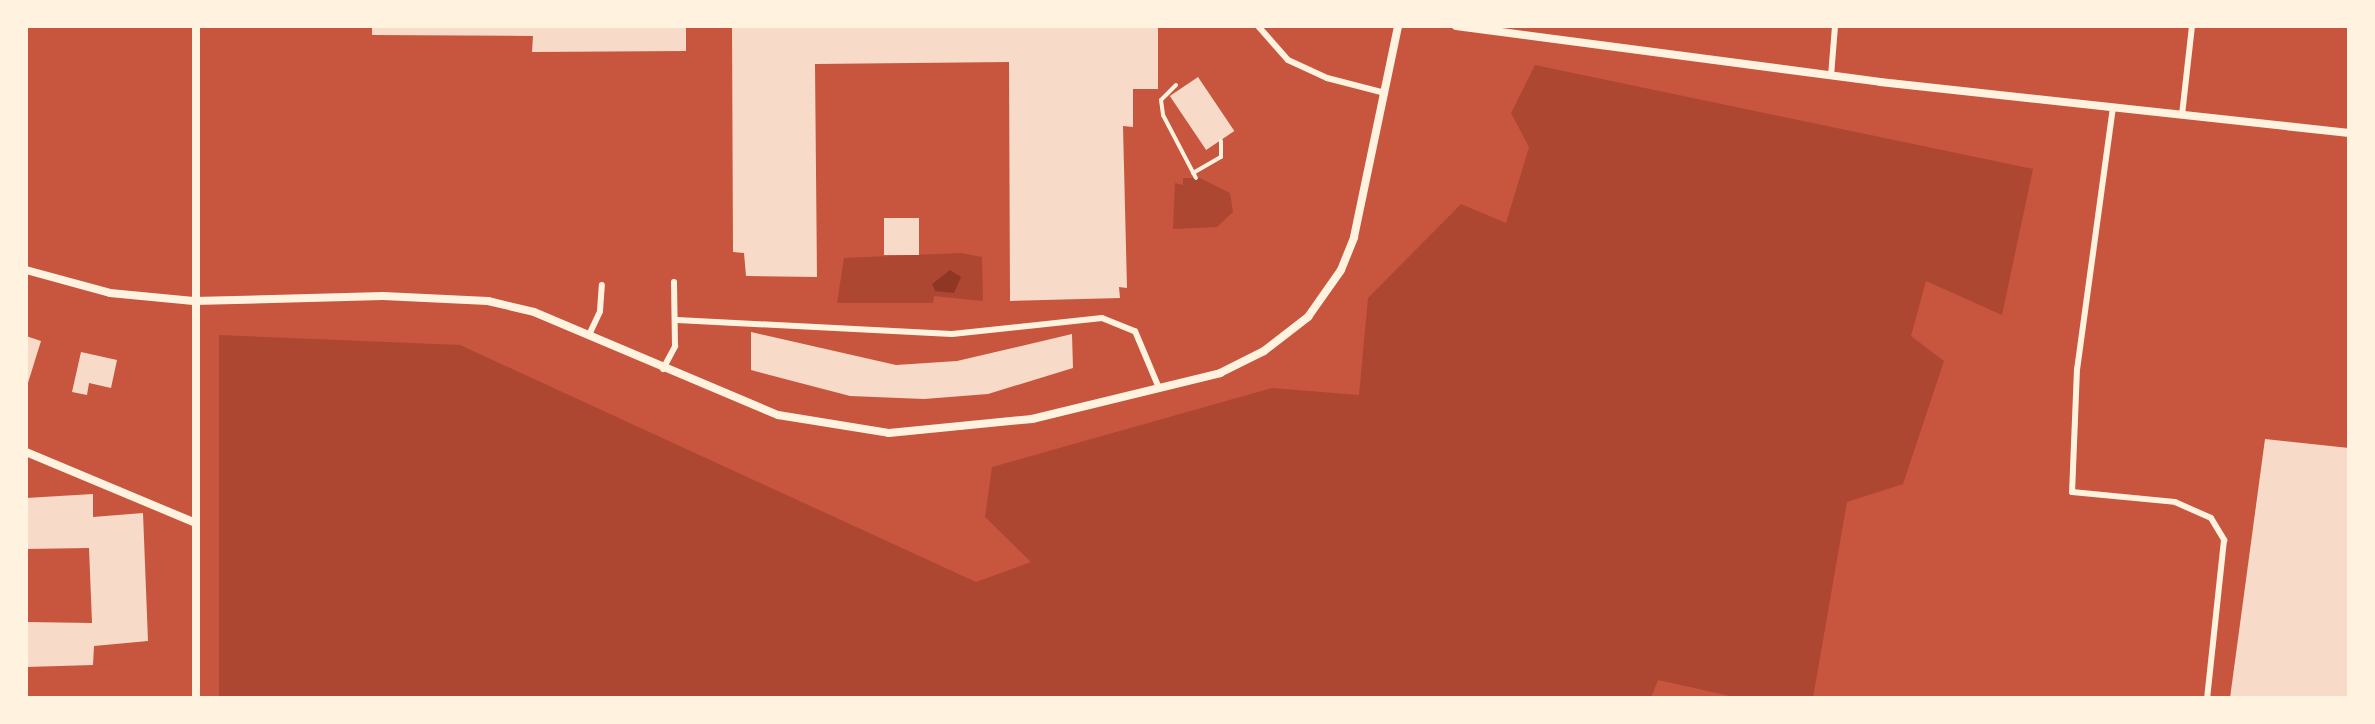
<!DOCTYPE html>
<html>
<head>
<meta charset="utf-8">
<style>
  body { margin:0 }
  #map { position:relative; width:2375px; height:724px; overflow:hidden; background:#c8553d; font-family:"Open Sans",sans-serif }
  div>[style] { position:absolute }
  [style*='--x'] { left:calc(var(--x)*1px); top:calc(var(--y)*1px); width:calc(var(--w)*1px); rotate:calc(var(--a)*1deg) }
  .green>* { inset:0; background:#ae4732 }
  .water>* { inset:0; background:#8f3625 }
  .building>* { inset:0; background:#f7dbc8; transform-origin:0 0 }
  .path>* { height:4px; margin:-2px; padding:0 2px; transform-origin:2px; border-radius:2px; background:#fff3e0 }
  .service>* { height:6px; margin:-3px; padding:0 3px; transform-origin:3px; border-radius:3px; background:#fff3e0 }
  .minor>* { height:8px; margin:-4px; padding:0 4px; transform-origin:4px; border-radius:4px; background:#fff3e0 }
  span { translate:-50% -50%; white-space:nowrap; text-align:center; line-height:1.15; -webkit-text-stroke:6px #fff3e0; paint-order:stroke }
  .frame { position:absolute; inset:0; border:28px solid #fff3e0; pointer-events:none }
</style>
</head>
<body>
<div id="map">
  <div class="green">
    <i style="clip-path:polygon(1535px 65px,2033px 169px,2002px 315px,1926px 281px,1911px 336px,1944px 361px,1903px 484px,1847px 502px,1813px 698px,1739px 698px,1658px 680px,1651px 698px,219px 698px,219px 335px,460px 345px,976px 582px,1031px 562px,985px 517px,992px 467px,1272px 388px,1359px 395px,1368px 298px,1461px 204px,1506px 223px,1529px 147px,1511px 113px)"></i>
    <i style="clip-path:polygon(1183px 178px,1200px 178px,1230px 193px,1233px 212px,1217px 227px,1173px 229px,1175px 183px,1183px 185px)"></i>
    <i style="clip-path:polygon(961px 253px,982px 257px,983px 301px,934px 296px,933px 303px,837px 303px,844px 258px)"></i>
  </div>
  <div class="water">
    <i style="clip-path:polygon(950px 270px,961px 277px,954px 293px,935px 291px,932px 284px)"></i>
  </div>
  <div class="building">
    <i style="clip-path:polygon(372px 26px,686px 26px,686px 51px,532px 52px,533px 36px,372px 35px)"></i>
    <i style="clip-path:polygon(732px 26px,1158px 26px,1158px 89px,1133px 89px,1133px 127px,1123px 126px,1127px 288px,1119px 287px,1120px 298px,1010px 301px,1009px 62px,815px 64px,817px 277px,746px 276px,744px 253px,733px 252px)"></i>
    <i style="left:1198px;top:77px;width:65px;height:34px;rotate:56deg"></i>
    <i style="left:884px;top:218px;width:35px;height:37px"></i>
    <i style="clip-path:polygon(751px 332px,896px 365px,957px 361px,1072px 334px,1073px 368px,988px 394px,924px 399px,850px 396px,751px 370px)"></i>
    <i style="clip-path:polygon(26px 336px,41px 341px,27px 386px,26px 386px)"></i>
    <i style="clip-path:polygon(81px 352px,117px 360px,111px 388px,89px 383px,87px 395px,72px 392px)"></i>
    <i style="clip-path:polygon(2265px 439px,2349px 448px,2349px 698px,2230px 698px)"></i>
    <i style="clip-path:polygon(93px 494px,93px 517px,143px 513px,148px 641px,94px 646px,93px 665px,26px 667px,26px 622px,92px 623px,89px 548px,26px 549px,26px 498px)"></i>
  </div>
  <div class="path">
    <i style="--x:1176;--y:85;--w:21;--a:135"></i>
    <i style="--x:1161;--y:100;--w:15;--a:82"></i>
    <i style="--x:1163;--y:115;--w:71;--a:62.4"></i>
    <i style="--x:1193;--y:173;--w:32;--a:-30"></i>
    <i style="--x:1221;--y:157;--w:16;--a:-90"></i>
  </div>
  <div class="service">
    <i style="--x:1258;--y:26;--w:45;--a:48.6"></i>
    <i style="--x:1288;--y:60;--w:43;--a:24.8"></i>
    <i style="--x:1327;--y:78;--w:60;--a:14.5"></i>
    <i style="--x:1831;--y:76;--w:50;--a:-85.4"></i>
    <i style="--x:2113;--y:107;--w:264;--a:97.8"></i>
    <i style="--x:2077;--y:369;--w:123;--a:92.3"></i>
    <i style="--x:2072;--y:492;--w:103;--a:5.5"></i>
    <i style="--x:2175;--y:502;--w:39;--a:24"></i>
    <i style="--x:2211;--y:518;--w:26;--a:59"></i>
    <i style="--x:2224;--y:540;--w:159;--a:96.1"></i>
    <i style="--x:2182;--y:115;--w:90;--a:-83.6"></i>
    <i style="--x:677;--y:320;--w:275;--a:2.9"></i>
    <i style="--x:952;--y:334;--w:151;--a:-6.1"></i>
    <i style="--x:1102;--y:318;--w:35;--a:22"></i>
    <i style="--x:1135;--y:331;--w:62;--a:67.2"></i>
    <i style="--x:589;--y:335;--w:26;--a:-65"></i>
    <i style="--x:600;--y:311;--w:26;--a:-86"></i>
    <i style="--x:663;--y:369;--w:26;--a:-62"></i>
    <i style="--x:675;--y:346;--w:64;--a:-90.9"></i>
  </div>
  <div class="minor">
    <i style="--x:196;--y:26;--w:672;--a:90"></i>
    <i style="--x:1456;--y:26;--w:428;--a:7.5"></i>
    <i style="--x:1880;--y:82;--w:472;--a:6.2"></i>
    <i style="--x:26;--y:270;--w:87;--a:15.3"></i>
    <i style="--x:110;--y:293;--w:84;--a:5.4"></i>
    <i style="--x:194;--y:301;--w:189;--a:-1.5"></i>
    <i style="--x:383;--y:296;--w:105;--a:2.7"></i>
    <i style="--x:488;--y:301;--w:47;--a:13.4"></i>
    <i style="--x:534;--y:312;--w:265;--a:22.9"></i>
    <i style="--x:778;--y:415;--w:112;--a:9.2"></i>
    <i style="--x:889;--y:433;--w:144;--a:-5.6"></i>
    <i style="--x:1032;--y:419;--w:194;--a:-13.7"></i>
    <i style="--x:1220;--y:373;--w:49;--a:-26.6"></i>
    <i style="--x:1264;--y:351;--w:56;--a:-37.7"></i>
    <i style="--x:1308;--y:317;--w:57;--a:-54.9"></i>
    <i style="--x:1341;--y:270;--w:35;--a:-68"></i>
    <i style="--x:1354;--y:237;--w:216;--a:-78.2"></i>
    <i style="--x:26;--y:452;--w:184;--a:22.7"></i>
  </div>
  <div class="frame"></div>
</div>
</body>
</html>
